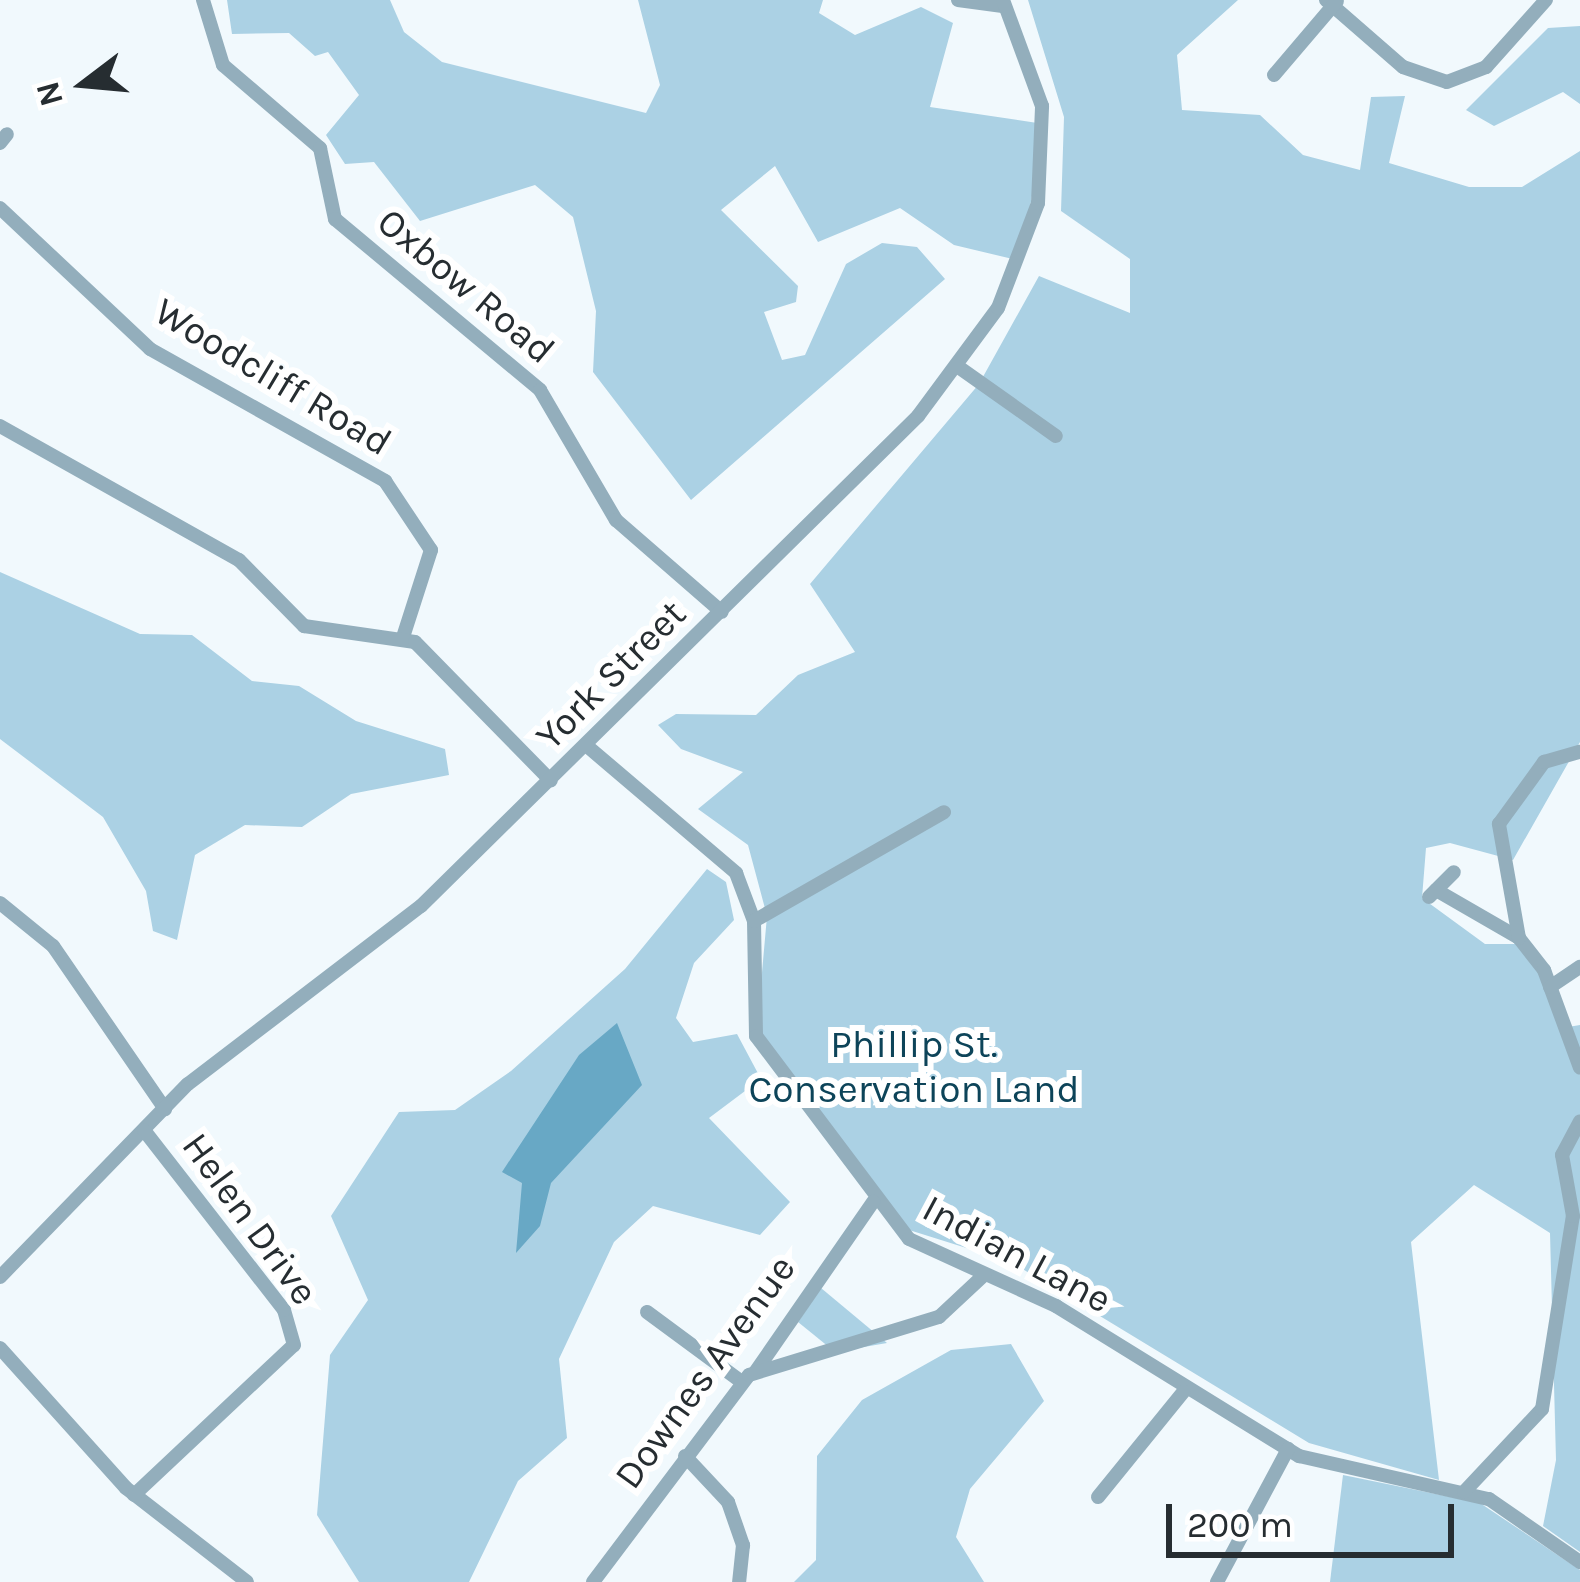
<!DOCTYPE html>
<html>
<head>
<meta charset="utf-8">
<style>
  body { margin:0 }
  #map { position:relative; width:1580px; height:1582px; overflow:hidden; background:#f1f9fd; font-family:Karla,sans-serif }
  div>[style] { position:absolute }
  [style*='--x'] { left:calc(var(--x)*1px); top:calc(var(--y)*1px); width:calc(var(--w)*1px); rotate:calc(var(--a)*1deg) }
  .green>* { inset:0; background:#abd1e4 }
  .water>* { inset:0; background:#68a8c5 }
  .minor>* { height:14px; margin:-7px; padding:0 7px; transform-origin:7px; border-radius:7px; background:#93aebc }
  span { translate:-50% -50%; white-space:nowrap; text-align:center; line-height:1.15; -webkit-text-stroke:12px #fff; paint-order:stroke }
  .street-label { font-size:39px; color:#262d31 }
  .park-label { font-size:39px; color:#0d4459 }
  .north { position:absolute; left:24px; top:24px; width:120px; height:120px; -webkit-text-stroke:9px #fff; paint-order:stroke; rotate:254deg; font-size:33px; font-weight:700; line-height:48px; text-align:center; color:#262d31 }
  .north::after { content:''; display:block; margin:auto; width:42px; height:54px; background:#262d31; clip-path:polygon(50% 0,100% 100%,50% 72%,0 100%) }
  .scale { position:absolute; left:1166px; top:1504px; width:288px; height:54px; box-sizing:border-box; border:6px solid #262d31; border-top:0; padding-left:15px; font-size:36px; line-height:42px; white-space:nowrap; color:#262d31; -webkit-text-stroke:9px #fff; paint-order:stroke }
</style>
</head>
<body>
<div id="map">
  <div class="green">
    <i style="clip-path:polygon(227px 0,390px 0,404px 32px,442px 62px,646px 113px,660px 85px,638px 0,823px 0,819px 13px,855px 35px,921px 7px,953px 23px,930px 107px,1044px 124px,1021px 261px,954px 245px,900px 208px,818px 242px,775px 166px,721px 210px,798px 286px,796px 302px,764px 312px,782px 360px,805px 355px,846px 264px,882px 243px,917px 247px,945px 279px,691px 500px,593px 372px,596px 311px,573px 217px,535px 185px,420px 221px,374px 162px,345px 164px,326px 135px,359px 95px,328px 52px,315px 56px,289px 33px,232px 34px)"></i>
    <i style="clip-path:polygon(1028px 0,1238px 0,1177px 55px,1182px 110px,1260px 115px,1303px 155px,1360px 170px,1371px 97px,1405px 96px,1389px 163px,1469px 187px,1522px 187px,1580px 151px,1580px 742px,1513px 860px,1450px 843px,1426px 848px,1422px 898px,1485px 944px,1532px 944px,1568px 1027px,1580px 1025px,1580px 1552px,1543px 1526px,1556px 1460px,1550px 1233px,1474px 1185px,1411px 1242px,1439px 1480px,1309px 1443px,1011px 1262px,890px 1224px,756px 1040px,767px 916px,748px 845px,698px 809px,743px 772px,681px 749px,658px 725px,676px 714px,756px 715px,798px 675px,855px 652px,810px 584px,979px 384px,1039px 276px,1130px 313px,1130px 259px,1061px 211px,1064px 117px)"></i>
    <i style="clip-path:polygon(1580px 26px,1580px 104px,1563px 92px,1494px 126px,1466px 110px,1548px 28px)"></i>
    <i style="clip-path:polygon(0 572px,140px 634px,192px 635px,252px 681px,299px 686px,356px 721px,445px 749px,449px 775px,351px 794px,302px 827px,245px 825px,195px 855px,177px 940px,153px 931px,146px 891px,103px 817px,0 739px)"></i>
    <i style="clip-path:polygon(707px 869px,726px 882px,734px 920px,694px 963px,676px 1018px,693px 1042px,737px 1034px,761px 1079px,709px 1118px,790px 1202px,760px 1235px,653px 1206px,614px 1242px,559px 1359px,567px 1438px,518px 1481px,469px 1582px,359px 1582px,317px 1515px,330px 1355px,368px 1300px,331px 1216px,399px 1112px,455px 1110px,511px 1071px,625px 969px)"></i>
    <i style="clip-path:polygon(821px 1288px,887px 1343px,835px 1352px,798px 1322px)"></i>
    <i style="clip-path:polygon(1011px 1344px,1044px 1401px,970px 1489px,956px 1537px,984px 1582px,794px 1582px,816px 1560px,817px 1456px,862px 1400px,951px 1350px)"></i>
    <i style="clip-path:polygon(1343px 1475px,1480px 1503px,1580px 1570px,1580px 1582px,1330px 1582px)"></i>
  </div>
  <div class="water">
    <i style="clip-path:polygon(617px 1023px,642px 1085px,551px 1183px,540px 1226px,516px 1253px,522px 1183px,502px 1172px,579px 1055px)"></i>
  </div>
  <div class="minor">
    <i style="--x:203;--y:0;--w:68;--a:72.9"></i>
    <i style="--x:223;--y:65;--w:128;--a:40.6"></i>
    <i style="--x:320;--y:148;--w:73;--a:78.1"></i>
    <i style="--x:335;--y:219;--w:267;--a:39.8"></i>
    <i style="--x:540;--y:390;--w:151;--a:59.7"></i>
    <i style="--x:616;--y:520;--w:140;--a:41"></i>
    <i style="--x:958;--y:0;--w:45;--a:7.6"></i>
    <i style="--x:1326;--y:0;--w:102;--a:41"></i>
    <i style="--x:1403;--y:67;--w:46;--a:18.8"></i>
    <i style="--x:1447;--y:82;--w:42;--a:-21"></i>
    <i style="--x:1486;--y:67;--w:90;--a:-48.2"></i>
    <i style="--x:1274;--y:75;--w:97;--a:-49.6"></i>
    <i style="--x:0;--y:143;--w:11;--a:-52"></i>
    <i style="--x:0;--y:208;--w:206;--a:43.2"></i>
    <i style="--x:150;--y:349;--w:270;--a:29.3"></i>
    <i style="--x:385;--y:481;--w:83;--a:56.3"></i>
    <i style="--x:431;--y:550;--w:91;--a:107.8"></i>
    <i style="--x:957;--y:366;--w:121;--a:35.3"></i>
    <i style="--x:0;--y:426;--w:274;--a:29.3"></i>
    <i style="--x:239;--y:560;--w:93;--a:45.4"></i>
    <i style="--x:304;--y:626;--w:112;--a:8.2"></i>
    <i style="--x:415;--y:642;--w:194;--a:45.6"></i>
    <i style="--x:587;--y:746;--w:196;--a:40.4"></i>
    <i style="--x:736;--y:873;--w:51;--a:69.4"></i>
    <i style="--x:754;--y:921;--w:115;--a:89"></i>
    <i style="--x:756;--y:1036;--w:254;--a:53"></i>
    <i style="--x:909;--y:1239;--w:162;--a:24.5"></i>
    <i style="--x:1056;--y:1306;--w:286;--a:31.7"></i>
    <i style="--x:1299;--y:1456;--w:195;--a:12.8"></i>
    <i style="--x:1489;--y:1499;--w:111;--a:34.7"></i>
    <i style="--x:1436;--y:890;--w:96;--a:30"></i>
    <i style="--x:1519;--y:938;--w:41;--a:52"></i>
    <i style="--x:1544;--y:970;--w:104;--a:69.8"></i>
    <i style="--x:1429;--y:897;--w:35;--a:-45"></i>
    <i style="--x:0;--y:903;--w:68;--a:39.1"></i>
    <i style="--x:53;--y:946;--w:198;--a:55.5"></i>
    <i style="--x:754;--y:921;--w:219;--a:-29.8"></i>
    <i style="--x:1519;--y:938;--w:116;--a:-100"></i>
    <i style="--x:1499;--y:824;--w:77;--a:-54"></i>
    <i style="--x:1544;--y:762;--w:37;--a:-16"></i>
    <i style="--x:1550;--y:987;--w:36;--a:-34"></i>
    <i style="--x:0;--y:1277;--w:269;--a:-45.8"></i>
    <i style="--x:188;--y:1084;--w:293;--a:-37.4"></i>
    <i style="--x:421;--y:906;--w:698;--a:-44.59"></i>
    <i style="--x:918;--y:416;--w:134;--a:-53.5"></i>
    <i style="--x:998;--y:308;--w:112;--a:-69.1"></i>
    <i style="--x:1038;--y:203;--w:97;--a:-87.6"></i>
    <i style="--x:1042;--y:106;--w:113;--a:-110.2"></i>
    <i style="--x:647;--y:1312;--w:118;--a:36.4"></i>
    <i style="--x:0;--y:1348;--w:188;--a:48"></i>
    <i style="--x:126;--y:1488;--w:153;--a:37.8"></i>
    <i style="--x:756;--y:1371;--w:206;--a:-55.3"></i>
    <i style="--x:685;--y:1456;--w:63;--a:46.9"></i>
    <i style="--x:728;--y:1502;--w:46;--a:70.8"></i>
    <i style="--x:743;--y:1545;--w:37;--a:96"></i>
    <i style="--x:1464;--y:1492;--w:114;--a:-46.8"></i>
    <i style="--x:1542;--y:1409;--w:195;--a:-80.9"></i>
    <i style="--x:1573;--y:1216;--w:62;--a:-100.2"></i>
    <i style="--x:1562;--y:1155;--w:38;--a:-62"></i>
    <i style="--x:134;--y:1495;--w:219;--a:-43.2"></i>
    <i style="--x:294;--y:1345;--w:36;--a:-106"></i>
    <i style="--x:284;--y:1310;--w:228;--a:-127.9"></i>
    <i style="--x:1098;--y:1497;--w:136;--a:-50.9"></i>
    <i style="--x:593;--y:1582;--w:259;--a:-53"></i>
    <i style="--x:749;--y:1375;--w:199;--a:-17"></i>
    <i style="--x:939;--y:1317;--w:62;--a:-43"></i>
    <i style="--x:1217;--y:1582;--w:151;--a:-61.9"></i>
  </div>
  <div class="street-label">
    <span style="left:466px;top:286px;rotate:40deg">Oxbow Road</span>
    <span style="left:273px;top:377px;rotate:31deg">Woodcliff Road</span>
    <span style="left:611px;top:675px;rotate:-45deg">York Street</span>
    <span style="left:250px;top:1219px;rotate:54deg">Helen Drive</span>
    <span style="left:1017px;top:1254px;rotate:28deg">Indian Lane</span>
    <span style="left:705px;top:1372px;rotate:-54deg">Downes Avenue</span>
  </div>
  <div class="park-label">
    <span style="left:914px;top:1067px">Phillip St.<br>Conservation Land</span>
  </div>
  <div class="north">N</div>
  <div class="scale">200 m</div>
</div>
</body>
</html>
